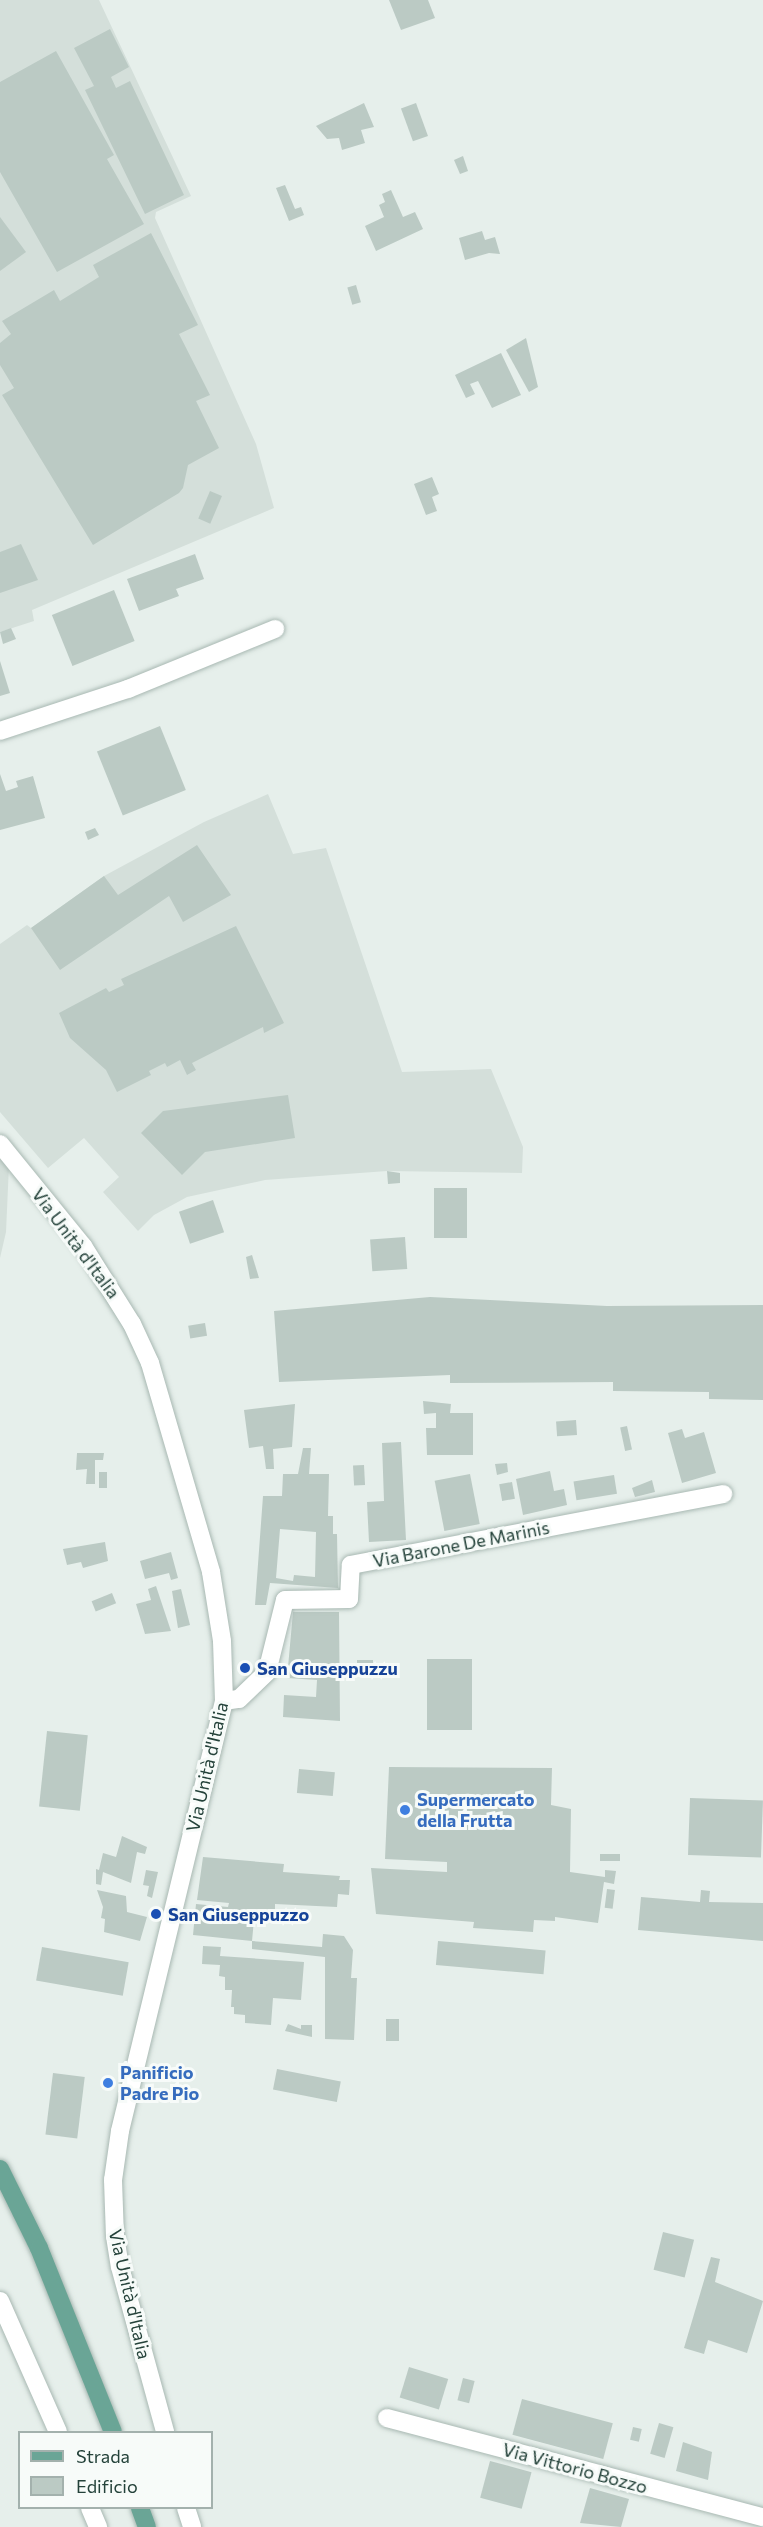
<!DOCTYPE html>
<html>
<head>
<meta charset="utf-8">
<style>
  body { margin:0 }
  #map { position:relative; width:763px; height:2527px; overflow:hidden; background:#e6efeb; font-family:Commissioner,sans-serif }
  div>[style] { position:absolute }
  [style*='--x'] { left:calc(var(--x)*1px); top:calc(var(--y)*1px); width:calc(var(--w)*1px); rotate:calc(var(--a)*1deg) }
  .built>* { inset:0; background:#d4dfda }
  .building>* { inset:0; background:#bbcac4; transform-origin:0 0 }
  .roads { filter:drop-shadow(0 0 2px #a8b8b2) drop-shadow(0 0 2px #a8b8b2) }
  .street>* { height:18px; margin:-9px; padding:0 9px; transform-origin:9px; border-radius:9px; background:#fff }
  .secondary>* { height:18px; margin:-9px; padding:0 9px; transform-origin:9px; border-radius:9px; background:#fff }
  .primary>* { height:18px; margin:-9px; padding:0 9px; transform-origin:9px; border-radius:9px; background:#6aa596 }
  .dots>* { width:16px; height:16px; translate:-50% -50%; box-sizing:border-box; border:3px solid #f7fbf9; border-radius:50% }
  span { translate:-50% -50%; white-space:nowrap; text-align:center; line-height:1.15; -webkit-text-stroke:6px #f7fbf9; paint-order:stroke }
  .street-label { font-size:18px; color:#24423a }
  .transit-label { font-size:18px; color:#164399; font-weight:700 }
  .left { translate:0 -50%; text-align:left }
  .shop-label { font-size:18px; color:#366cbe; font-weight:700 }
  .legend { position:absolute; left:18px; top:2431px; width:195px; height:78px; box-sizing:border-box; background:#f7fbf9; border:2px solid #a3b1ad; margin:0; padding:8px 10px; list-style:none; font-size:18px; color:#24423a }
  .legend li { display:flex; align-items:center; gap:12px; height:30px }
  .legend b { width:30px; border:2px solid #a3b1ad }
</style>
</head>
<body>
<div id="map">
  <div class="built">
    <i style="clip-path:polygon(0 0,99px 0,191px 196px,156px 212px,155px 218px,256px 444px,274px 508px,32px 610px,34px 621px,0 632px)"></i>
    <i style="clip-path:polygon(268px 794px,293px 854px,326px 848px,402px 1072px,491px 1069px,523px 1147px,522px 1173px,387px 1171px,265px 1180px,187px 1197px,154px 1215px,138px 1231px,103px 1192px,119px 1177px,84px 1138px,48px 1168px,0 1112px,0 944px,27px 925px,31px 928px,104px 876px,204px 822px)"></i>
    <i style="clip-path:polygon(0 1151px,9px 1165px,6px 1232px,0 1258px)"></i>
  </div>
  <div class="building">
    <i style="clip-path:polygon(389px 0,428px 0,435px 18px,401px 30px)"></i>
    <i style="clip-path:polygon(110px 29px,129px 67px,111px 77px,116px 88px,130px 81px,184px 195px,145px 214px,85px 90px,94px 86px,74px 48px)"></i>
    <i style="clip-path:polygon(56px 51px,114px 155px,107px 159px,144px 224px,57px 272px,0 172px,0 82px)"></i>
    <i style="clip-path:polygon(364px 103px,374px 127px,361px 130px,365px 143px,342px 150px,339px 138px,327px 139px,316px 126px)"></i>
    <i style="left:416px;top:103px;width:35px;height:16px;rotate:70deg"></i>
    <i style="clip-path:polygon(463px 156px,468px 171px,460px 174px,454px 160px)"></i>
    <i style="clip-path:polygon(285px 185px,295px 209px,301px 207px,304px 215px,289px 221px,276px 188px)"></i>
    <i style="clip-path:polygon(391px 190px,403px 217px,415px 212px,423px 229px,376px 251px,365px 226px,384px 217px,379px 205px,385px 202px,382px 194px)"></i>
    <i style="clip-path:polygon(0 217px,26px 252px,0 271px)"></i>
    <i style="clip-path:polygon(482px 231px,485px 240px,495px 237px,500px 254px,489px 253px,465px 260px,459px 238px)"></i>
    <i style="clip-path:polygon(151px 233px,198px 325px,179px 334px,210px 395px,196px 401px,219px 448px,188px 465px,183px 488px,179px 493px,93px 545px,2px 395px,14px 388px,0 365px,0 343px,11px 334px,2px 321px,54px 290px,60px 301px,99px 277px,93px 265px)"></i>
    <i style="left:356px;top:285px;width:18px;height:9px;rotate:74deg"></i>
    <i style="clip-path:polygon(526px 338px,538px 387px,529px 392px,506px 350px)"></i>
    <i style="clip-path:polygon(501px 353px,521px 395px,492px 408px,478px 381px,470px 384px,475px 394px,466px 398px,455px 375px)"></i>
    <i style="clip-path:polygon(432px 477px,439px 494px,432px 497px,437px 511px,426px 515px,414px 484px)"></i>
    <i style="left:210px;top:491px;width:13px;height:30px;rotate:23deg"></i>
    <i style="clip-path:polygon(21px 544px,38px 580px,0 593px,0 552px)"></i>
    <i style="clip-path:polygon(195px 554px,204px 579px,176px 589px,179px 596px,139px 611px,127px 579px)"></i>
    <i style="left:114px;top:590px;width:55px;height:67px;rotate:68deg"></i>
    <i style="clip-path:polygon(11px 628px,16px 639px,3px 644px,0 632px)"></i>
    <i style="clip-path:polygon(0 661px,10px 693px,0 696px)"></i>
    <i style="left:160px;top:726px;width:69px;height:68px;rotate:68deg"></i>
    <i style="clip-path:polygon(0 774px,6px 791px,18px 787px,16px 781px,33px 776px,45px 818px,0 830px)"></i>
    <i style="clip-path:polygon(95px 828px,99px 835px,88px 840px,85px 832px)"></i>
    <i style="clip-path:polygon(197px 845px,231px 895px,183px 922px,169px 896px,60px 970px,31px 928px,104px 876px,118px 895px)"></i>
    <i style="clip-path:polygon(236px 926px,284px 1023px,264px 1033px,263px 1027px,192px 1063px,196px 1070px,187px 1075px,180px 1060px,167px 1067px,165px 1063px,149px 1071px,151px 1075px,117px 1092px,106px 1070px,70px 1038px,59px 1013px,106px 988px,109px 992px,124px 985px,121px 979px)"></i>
    <i style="clip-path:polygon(288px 1095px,295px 1138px,205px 1152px,182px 1175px,141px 1133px,163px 1111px)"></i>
    <i style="clip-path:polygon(387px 1171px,400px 1173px,400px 1183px,388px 1184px)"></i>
    <i style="left:434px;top:1188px;width:33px;height:50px"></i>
    <i style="left:213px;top:1200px;width:34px;height:36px;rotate:71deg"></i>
    <i style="left:405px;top:1237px;width:32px;height:35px;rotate:86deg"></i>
    <i style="clip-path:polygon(252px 1255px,259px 1278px,250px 1279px,246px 1257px)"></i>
    <i style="clip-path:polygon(430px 1297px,607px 1306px,763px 1305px,763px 1400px,709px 1399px,709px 1392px,613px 1391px,613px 1382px,450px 1383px,450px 1375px,279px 1382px,274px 1311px)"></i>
    <i style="left:205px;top:1323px;width:13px;height:17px;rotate:81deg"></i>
    <i style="clip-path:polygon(423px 1401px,451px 1404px,450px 1413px,473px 1413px,473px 1455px,427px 1455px,426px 1428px,436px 1428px,436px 1413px,424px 1414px)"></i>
    <i style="clip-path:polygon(295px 1404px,292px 1447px,273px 1449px,274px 1469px,266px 1469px,263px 1446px,249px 1448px,244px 1410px)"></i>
    <i style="left:576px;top:1420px;width:15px;height:20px;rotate:86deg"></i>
    <i style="left:627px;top:1426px;width:24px;height:7px;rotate:78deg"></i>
    <i style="clip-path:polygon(682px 1429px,685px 1438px,704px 1432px,716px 1473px,682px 1483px,668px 1433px)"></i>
    <i style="clip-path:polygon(401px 1442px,406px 1540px,369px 1542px,367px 1502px,384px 1501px,382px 1443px)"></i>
    <i style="clip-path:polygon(evenodd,303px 1448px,311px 1448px,309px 1474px,329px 1474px,328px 1516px,333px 1516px,333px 1534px,337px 1534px,338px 1588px,270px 1583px,266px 1605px,255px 1605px,263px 1496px,282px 1496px,283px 1474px,298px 1474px,303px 1448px,280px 1529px,316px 1532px,315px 1577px,294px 1575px,293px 1581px,276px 1578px,280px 1529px)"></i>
    <i style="clip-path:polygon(77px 1453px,104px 1453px,103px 1460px,95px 1460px,95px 1484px,86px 1484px,87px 1469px,76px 1470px)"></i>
    <i style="clip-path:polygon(507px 1463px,508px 1472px,497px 1475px,495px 1464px)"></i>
    <i style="left:364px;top:1465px;width:20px;height:11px;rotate:87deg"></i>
    <i style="clip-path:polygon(550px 1471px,554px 1491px,564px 1489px,567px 1505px,523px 1515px,516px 1479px)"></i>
    <i style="left:99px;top:1472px;width:8px;height:16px"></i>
    <i style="left:470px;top:1474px;width:51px;height:36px;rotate:79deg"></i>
    <i style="left:614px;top:1475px;width:19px;height:41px;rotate:81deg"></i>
    <i style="clip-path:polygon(652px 1480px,655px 1492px,635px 1497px,632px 1488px)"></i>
    <i style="left:512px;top:1482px;width:17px;height:13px;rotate:80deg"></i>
    <i style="clip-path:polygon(105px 1542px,108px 1561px,83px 1568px,81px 1562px,67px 1565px,63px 1549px)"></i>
    <i style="clip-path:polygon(171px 1552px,178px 1578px,171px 1580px,169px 1573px,145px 1579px,140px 1561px)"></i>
    <i style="clip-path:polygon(156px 1586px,171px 1631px,145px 1634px,136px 1604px,151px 1600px,148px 1589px)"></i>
    <i style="clip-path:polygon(181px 1589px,190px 1625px,178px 1628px,172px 1591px)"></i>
    <i style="left:112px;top:1593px;width:11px;height:22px;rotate:68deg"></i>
    <i style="clip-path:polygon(293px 1612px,339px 1612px,340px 1721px,283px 1717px,284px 1695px,316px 1697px,317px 1680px,287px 1678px)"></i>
    <i style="left:427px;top:1659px;width:45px;height:71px"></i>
    <i style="left:357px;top:1660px;width:16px;height:12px"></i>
    <i style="left:47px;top:1731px;width:41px;height:76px;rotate:6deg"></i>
    <i style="clip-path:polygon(389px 1767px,552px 1768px,551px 1805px,571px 1809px,570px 1872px,605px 1877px,605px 1870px,616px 1871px,614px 1884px,604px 1882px,598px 1923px,555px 1917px,555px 1921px,534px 1920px,533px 1932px,473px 1928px,474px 1922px,376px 1914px,371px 1868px,447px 1872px,447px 1862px,385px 1859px)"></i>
    <i style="left:299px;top:1769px;width:36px;height:24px;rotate:5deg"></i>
    <i style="left:690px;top:1798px;width:73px;height:57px;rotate:2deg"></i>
    <i style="clip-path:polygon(122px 1836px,147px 1847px,145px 1854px,137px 1852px,131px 1883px,103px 1872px,101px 1885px,96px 1884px,96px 1869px,99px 1870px,103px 1853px,116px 1857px)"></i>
    <i style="left:600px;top:1854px;width:20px;height:7px"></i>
    <i style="clip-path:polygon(203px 1857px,284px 1864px,283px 1872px,340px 1876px,339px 1880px,350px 1880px,349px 1895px,338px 1894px,337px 1907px,275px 1904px,275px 1910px,255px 1909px,252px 1941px,193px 1935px,196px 1904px,228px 1907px,229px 1903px,197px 1900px)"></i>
    <i style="clip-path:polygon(146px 1870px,158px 1872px,152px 1898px,147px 1896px,149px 1886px,143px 1885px)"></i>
    <i style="left:607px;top:1889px;width:8px;height:19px;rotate:7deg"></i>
    <i style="clip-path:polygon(97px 1890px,126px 1896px,127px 1912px,147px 1917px,140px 1941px,104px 1932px,105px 1919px,101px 1918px,103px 1907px)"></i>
    <i style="clip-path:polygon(701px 1890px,710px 1891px,709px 1902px,763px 1903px,763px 1941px,638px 1930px,641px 1897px,700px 1902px)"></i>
    <i style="clip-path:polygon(323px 1934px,344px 1936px,353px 1950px,351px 1978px,357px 1978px,354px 2040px,325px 2039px,325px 1957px,252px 1949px,252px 1941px,322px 1947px)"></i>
    <i style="left:438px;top:1941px;width:108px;height:24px;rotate:5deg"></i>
    <i style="clip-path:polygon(203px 1946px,221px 1947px,220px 1956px,304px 1962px,301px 2000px,273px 1998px,271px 2025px,245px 2023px,245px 2015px,234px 2014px,234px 2007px,231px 2007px,232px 1990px,225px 1990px,225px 1977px,219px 1976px,220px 1965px,202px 1964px)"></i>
    <i style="left:42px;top:1947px;width:88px;height:34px;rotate:10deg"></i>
    <i style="left:386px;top:2019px;width:13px;height:22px"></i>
    <i style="clip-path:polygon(288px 2024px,301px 2029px,301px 2025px,312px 2025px,312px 2037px,285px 2031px)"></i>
    <i style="left:277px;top:2069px;width:65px;height:21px;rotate:11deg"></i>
    <i style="left:53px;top:2073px;width:32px;height:62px;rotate:7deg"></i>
    <i style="left:663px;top:2232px;width:32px;height:39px;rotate:14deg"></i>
    <i style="clip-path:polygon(711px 2257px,720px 2259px,715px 2282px,763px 2301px,747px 2353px,708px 2340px,704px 2354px,684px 2348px)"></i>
    <i style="left:409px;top:2367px;width:41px;height:32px;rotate:17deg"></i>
    <i style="left:463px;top:2378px;width:12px;height:23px;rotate:14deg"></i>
    <i style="left:522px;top:2399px;width:94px;height:37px;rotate:15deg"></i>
    <i style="left:659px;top:2423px;width:15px;height:32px;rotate:16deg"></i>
    <i style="left:633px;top:2427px;width:9px;height:13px;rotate:13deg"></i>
    <i style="clip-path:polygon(683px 2442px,712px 2452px,708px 2480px,676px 2471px)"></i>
    <i style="left:490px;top:2461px;width:43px;height:38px;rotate:15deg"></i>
    <i style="clip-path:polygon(590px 2488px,629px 2499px,621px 2527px,580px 2523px)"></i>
  </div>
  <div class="roads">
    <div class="street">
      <i style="--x:0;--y:731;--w:135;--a:-18.2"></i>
      <i style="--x:128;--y:689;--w:159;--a:-22.2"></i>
      <i style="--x:224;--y:1701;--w:15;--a:-8"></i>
      <i style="--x:239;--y:1699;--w:39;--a:-44"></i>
      <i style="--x:267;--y:1672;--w:74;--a:-76"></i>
      <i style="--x:285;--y:1600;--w:64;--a:-0.9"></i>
      <i style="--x:349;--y:1599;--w:34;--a:-87"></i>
      <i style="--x:351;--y:1565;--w:379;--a:-10.8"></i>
      <i style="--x:0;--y:2301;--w:143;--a:66.1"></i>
      <i style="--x:387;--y:2418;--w:389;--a:14.8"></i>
      <i style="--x:90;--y:2508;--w:21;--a:67"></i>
    </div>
    <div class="secondary">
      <i style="--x:0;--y:1144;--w:132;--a:50.9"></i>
      <i style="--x:83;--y:1246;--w:92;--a:57.9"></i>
      <i style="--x:132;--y:1324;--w:43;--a:65.2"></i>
      <i style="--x:150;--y:1363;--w:218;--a:73.7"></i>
      <i style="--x:211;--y:1572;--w:70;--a:80.9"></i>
      <i style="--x:222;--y:1641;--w:60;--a:88.1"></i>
      <i style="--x:224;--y:1701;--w:442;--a:103.6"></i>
      <i style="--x:120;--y:2131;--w:49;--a:98.1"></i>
      <i style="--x:113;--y:2180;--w:56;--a:88"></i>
      <i style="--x:115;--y:2236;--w:31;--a:81"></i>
      <i style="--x:120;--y:2267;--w:171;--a:74.7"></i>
      <i style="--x:186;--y:2508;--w:20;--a:72"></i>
    </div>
    <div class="primary">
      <i style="--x:0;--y:2169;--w:88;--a:63.7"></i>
      <i style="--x:39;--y:2248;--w:198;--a:68.1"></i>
      <i style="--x:140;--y:2508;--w:20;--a:70"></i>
    </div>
  </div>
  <div class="dots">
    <i style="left:245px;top:1668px;background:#1a4fb4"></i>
    <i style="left:405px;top:1810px;background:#3f7fe0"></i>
    <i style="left:156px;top:1914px;background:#1a4fb4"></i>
    <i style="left:108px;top:2083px;background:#3f7fe0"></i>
  </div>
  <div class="street-label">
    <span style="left:76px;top:1243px;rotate:53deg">Via Unità d'Italia</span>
    <span style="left:461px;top:1544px;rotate:-11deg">Via Barone De Marinis</span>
    <span style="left:207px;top:1767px;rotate:-77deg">Via Unità d'Italia</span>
    <span style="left:130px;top:2294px;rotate:77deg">Via Unità d'Italia</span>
    <span style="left:575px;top:2468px;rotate:15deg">Via Vittorio Bozzo</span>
  </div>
  <div class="transit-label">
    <span class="left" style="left:257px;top:1668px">San Giuseppuzzu</span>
    <span class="left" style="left:168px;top:1914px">San Giuseppuzzo</span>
  </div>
  <div class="shop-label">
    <span class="left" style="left:417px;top:1810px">Supermercato<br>della Frutta</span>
    <span class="left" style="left:120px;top:2083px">Panificio<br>Padre Pio</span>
  </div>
  <ul class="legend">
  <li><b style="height:8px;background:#6aa596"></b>Strada</li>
  <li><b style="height:16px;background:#bbcac4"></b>Edificio</li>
  </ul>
</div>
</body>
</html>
